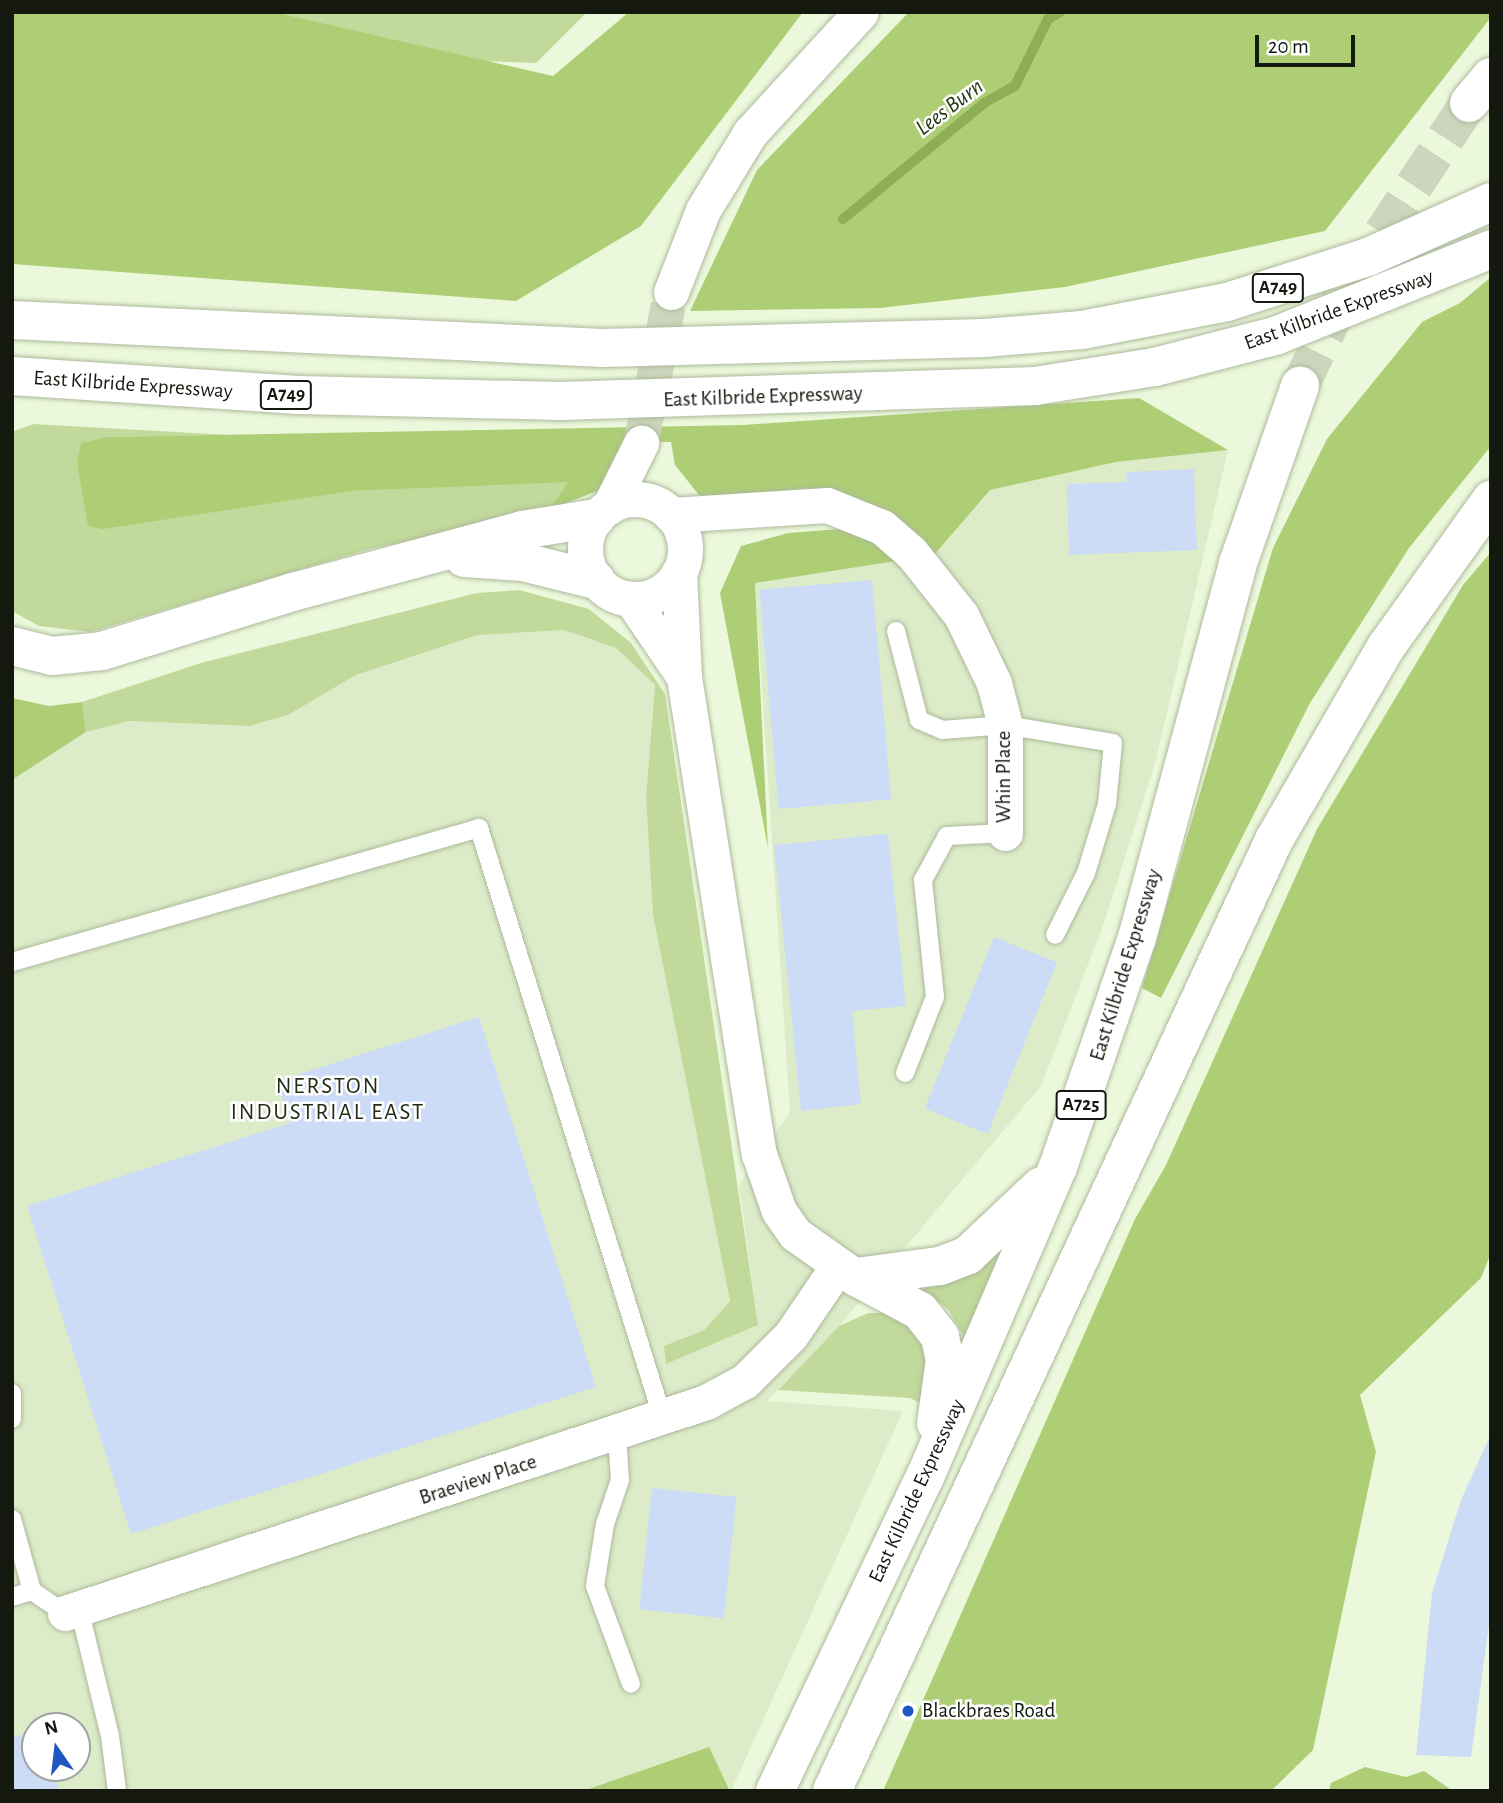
<!DOCTYPE html>
<html>
<head>
<meta charset="utf-8">
<style>
  body { margin:0 }
  #map { position:relative; width:1503px; height:1803px; overflow:hidden; background:#ecf8db; font-family:"Alegreya Sans",sans-serif }
  div>[style] { position:absolute }
  [style*='--x'] { left:calc(var(--x)*1px); top:calc(var(--y)*1px); width:calc(var(--w)*1px); rotate:calc(var(--a)*1deg) }
  .built>* { inset:0; background:#ddecc8 }
  .green>* { inset:0; background:#c1d99a }
  .forest>* { inset:0; background:#adce75 }
  .stream>* { height:10px; margin:-5px; padding:0 5px; transform-origin:5px; border-radius:5px; background:#8eae55 }
  .building>* { inset:0; background:#ccdbf6; transform-origin:0 0 }
  .minor-tunnel>* { height:35px; margin-top:-17.5px; transform-origin:0; background:repeating-linear-gradient(90deg,#ccd6bc 0 35px,transparent 0 53px) }
  .trunk-tunnel>* { height:38px; margin-top:-19px; transform-origin:0; background:repeating-linear-gradient(90deg,#ccd6bc 0 38px,transparent 0 57px) }
  .roads { filter:drop-shadow(0 0 2px #adb99d) drop-shadow(0 0 2px #adb99d) }
  .service>* { height:18px; margin:-9px; padding:0 9px; transform-origin:9px; border-radius:9px; background:#fff }
  .minor>* { height:35px; margin:-17.5px; padding:0 17.5px; transform-origin:17.5px; border-radius:17.5px; background:#fff }
  .minor>.ring { margin:-17.5px; padding:0; box-sizing:content-box; background:none; border:35px solid #fff; border-radius:50% }
  .primary>* { height:38px; margin:-19px; padding:0 19px; transform-origin:19px; border-radius:19px; background:#fff }
  .trunk>* { height:38px; margin:-19px; padding:0 19px; transform-origin:19px; border-radius:19px; background:#fff }
  .dots>* { width:19px; height:19px; translate:-50% -50%; box-sizing:border-box; border:4px solid #fff; border-radius:50% }
  span { translate:-50% -50%; white-space:nowrap; text-align:center; line-height:1.15; -webkit-text-stroke:5px #fff; paint-order:stroke }
  .shield-label span { padding:2px 5px; background:#fff; border:2px solid; border-radius:5px; -webkit-text-stroke-width:0 }
  .shield-label { font-size:19px; color:#14180e; font-weight:700 }
  .street-label { font-size:21px; color:#14180e }
  .poi-label { font-size:21px; color:#14180e }
  .left { translate:0 -50%; text-align:left }
  .water-label { font-size:23px; color:#2a3611; font-style:italic }
  .neighbourhood-label { font-size:23px; color:#242c16; letter-spacing:2px }
  .frame { position:absolute; inset:0; border:14px solid #14180e; pointer-events:none }
  .north { position:absolute; left:21px; top:1712px; width:70px; height:70px; box-sizing:border-box; background:#fff; border:2px solid #a1a39f; border-radius:50%; rotate:346deg; font-size:19px; font-weight:700; line-height:28px; text-align:center; color:#14180e }
  .north::after { content:''; display:block; margin:auto; width:24px; height:32px; background:#1e56c2; clip-path:polygon(50% 0,100% 100%,50% 72%,0 100%) }
  .scale { position:absolute; left:1255px; top:35px; width:100px; height:32px; box-sizing:border-box; border:4px solid #14180e; border-top:0; padding-left:9px; font-size:21px; line-height:24px; white-space:nowrap; color:#14180e; -webkit-text-stroke:5px #fff; paint-order:stroke }
</style>
</head>
<body>
<div id="map">
  <div class="built">
    <i style="clip-path:polygon(evenodd,1228px 450px,1156px 760px,1104px 923px,1041px 1086px,839px 1326px,767px 1401px,903px 1411px,731px 1791px,708px 1747px,583px 1791px,12px 1791px,12px 780px,90px 730px,129px 721px,250px 726px,288px 715px,356px 675px,478px 635px,564px 630px,616px 648px,655px 685px,646px 798px,653px 915px,730px 1301px,704px 1330px,664px 1346px,666px 1364px,758px 1325px,739px 1185px,790px 1112px,755px 583px,934px 555px,989px 490px,1116px 462px,1228px 450px,35px 1726px,77px 1726px,77px 1768px,35px 1768px,35px 1726px)"></i>
  </div>
  <div class="green">
    <i style="clip-path:polygon(12px 12px,587px 12px,536px 63px,137px 48px)"></i>
    <i style="clip-path:polygon(33px 424px,229px 435px,109px 437px,351px 491px,569px 481px,550px 509px,366px 550px,90px 632px,39px 626px,12px 611px,12px 432px)"></i>
    <i style="clip-path:polygon(519px 590px,589px 609px,631px 643px,665px 694px,758px 1325px,666px 1364px,664px 1346px,704px 1330px,730px 1301px,653px 915px,646px 798px,655px 685px,616px 648px,564px 630px,478px 635px,356px 675px,288px 715px,250px 726px,129px 721px,86px 732px,82px 702px,201px 663px,477px 593px)"></i>
    <i style="clip-path:polygon(1007px 1244px,966px 1341px,948px 1309px,916px 1286px)"></i>
    <i style="clip-path:polygon(868px 1313px,894px 1313px,929px 1342px,925px 1405px,910px 1398px,778px 1390px,839px 1326px)"></i>
  </div>
  <div class="forest">
    <i style="clip-path:polygon(12px 12px,273px 12px,553px 76px,629px 12px,803px 12px,641px 226px,516px 301px,12px 264px)"></i>
    <i style="clip-path:polygon(909px 12px,1491px 12px,1491px 17px,1325px 231px,1065px 287px,880px 308px,690px 311px,757px 170px)"></i>
    <i style="clip-path:polygon(1491px 277px,1491px 446px,1409px 548px,1310px 703px,1161px 998px,1142px 988px,1273px 548px,1327px 439px,1422px 322px,1460px 303px)"></i>
    <i style="clip-path:polygon(1139px 398px,1228px 450px,1116px 462px,990px 490px,934px 555px,850px 497px,718px 500px,699px 495px,675px 465px,671px 442px,629px 442px,600px 490px,550px 509px,568px 482px,351px 491px,103px 529px,88px 526px,77px 463px,81px 443px,109px 437px,743px 425px)"></i>
    <i style="clip-path:polygon(853px 528px,909px 559px,755px 583px,768px 848px,720px 593px,741px 546px,788px 533px)"></i>
    <i style="clip-path:polygon(1491px 552px,1491px 1253px,1481px 1278px,1360px 1395px,1376px 1452px,1313px 1750px,1271px 1791px,883px 1791px,1135px 1219px,1166px 1165px,1317px 829px,1463px 585px)"></i>
    <i style="clip-path:polygon(12px 698px,49px 706px,82px 702px,86px 732px,12px 780px)"></i>
    <i style="clip-path:polygon(709px 1747px,730px 1791px,583px 1791px)"></i>
    <i style="clip-path:polygon(1365px 1767px,1406px 1777px,1424px 1771px,1453px 1791px,1329px 1791px,1331px 1783px)"></i>
  </div>
  <div class="stream">
    <i style="--x:843;--y:219;--w:183;--a:-39.4"></i>
    <i style="--x:984;--y:103;--w:35;--a:-29"></i>
    <i style="--x:1015;--y:86;--w:75;--a:-63.8"></i>
    <i style="--x:1048;--y:19;--w:14;--a:-30"></i>
  </div>
  <div class="building">
    <i style="clip-path:polygon(1194px 469px,1197px 550px,1069px 555px,1067px 484px,1127px 482px,1126px 472px)"></i>
    <i style="left:872px;top:580px;width:220px;height:113px;rotate:85deg"></i>
    <i style="clip-path:polygon(888px 834px,906px 1006px,852px 1011px,861px 1104px,801px 1111px,774px 845px)"></i>
    <i style="left:994px;top:937px;width:68px;height:185px;rotate:22deg"></i>
    <i style="clip-path:polygon(479px 1017px,596px 1387px,131px 1534px,27px 1206px,290px 1123px,277px 1081px)"></i>
    <i style="clip-path:polygon(1491px 1434px,1491px 1610px,1471px 1757px,1416px 1755px,1432px 1593px,1461px 1500px)"></i>
    <i style="left:652px;top:1488px;width:85px;height:122px;rotate:6deg"></i>
    <i style="clip-path:polygon(35px 1731px,35px 1768px,52px 1768px,59px 1791px,12px 1791px,12px 1738px)"></i>
  </div>
  <div class="minor-tunnel">
    <i style="--x:641;--y:443;--w:154;--a:-78.8"></i>
  </div>
  <div class="trunk-tunnel">
    <i style="--x:1300;--y:386;--w:117;--a:-64.1"></i>
    <i style="--x:1351;--y:281;--w:214;--a:-56.5"></i>
  </div>
  <div class="roads">
    <div class="service">
      <i style="--x:896;--y:631;--w:92;--a:75.5"></i>
      <i style="--x:919;--y:720;--w:25;--a:23"></i>
      <i style="--x:942;--y:730;--w:63;--a:-4.5"></i>
      <i style="--x:1005;--y:725;--w:109;--a:9.5"></i>
      <i style="--x:1113;--y:743;--w:61;--a:95.6"></i>
      <i style="--x:1107;--y:804;--w:72;--a:106.9"></i>
      <i style="--x:1086;--y:873;--w:69;--a:116.6"></i>
      <i style="--x:12;--y:962;--w:486;--a:-16"></i>
      <i style="--x:479;--y:828;--w:619;--a:72.71"></i>
      <i style="--x:905;--y:1073;--w:82;--a:-68.5"></i>
      <i style="--x:935;--y:997;--w:118;--a:-95.9"></i>
      <i style="--x:923;--y:880;--w:50;--a:-61.4"></i>
      <i style="--x:947;--y:836;--w:58;--a:-3"></i>
      <i style="--x:12;--y:1393;--w:26;--a:90"></i>
      <i style="--x:617;--y:1434;--w:46;--a:86.3"></i>
      <i style="--x:620;--y:1480;--w:46;--a:108.8"></i>
      <i style="--x:605;--y:1524;--w:63;--a:99.2"></i>
      <i style="--x:595;--y:1586;--w:104;--a:69.8"></i>
      <i style="--x:12;--y:1519;--w:75;--a:74.5"></i>
      <i style="--x:12;--y:1597;--w:21;--a:-17"></i>
      <i style="--x:32;--y:1591;--w:40;--a:34"></i>
      <i style="--x:79;--y:1608;--w:132;--a:76.4"></i>
      <i style="--x:110;--y:1736;--w:55;--a:82.7"></i>
    </div>
    <div class="minor">
      <i style="--x:671;--y:292;--w:88;--a:-68.7"></i>
      <i style="--x:703;--y:210;--w:90;--a:-58.6"></i>
      <i style="--x:750;--y:133;--w:164;--a:-47.5"></i>
      <i class="ring" style="left:585px;top:499px;width:65px;height:65px"></i>
      <i style="--x:609;--y:507;--w:72;--a:-63.4"></i>
      <i style="--x:671;--y:515;--w:156;--a:-3.7"></i>
      <i style="--x:827;--y:505;--w:59;--a:21.8"></i>
      <i style="--x:882;--y:527;--w:38;--a:41"></i>
      <i style="--x:911;--y:552;--w:80;--a:51.6"></i>
      <i style="--x:961;--y:615;--w:76;--a:64.1"></i>
      <i style="--x:994;--y:683;--w:43;--a:75.3"></i>
      <i style="--x:1005;--y:725;--w:108;--a:90"></i>
      <i style="--x:679;--y:572;--w:105;--a:87.3"></i>
      <i style="--x:684;--y:677;--w:483;--a:81.1"></i>
      <i style="--x:759;--y:1154;--w:60;--a:70.7"></i>
      <i style="--x:779;--y:1211;--w:28;--a:55"></i>
      <i style="--x:795;--y:1234;--w:75;--a:35.2"></i>
      <i style="--x:631;--y:599;--w:94;--a:55.8"></i>
      <i style="--x:65;--y:1613;--w:675;--a:-18.22"></i>
      <i style="--x:706;--y:1402;--w:44;--a:-28.3"></i>
      <i style="--x:745;--y:1381;--w:65;--a:-45"></i>
      <i style="--x:791;--y:1335;--w:82;--a:-55.9"></i>
    </div>
    <div class="primary">
      <i style="--x:12;--y:320;--w:592;--a:2.71"></i>
      <i style="--x:603;--y:348;--w:381;--a:-1.5"></i>
      <i style="--x:984;--y:338;--w:98;--a:-4.7"></i>
      <i style="--x:1082;--y:330;--w:148;--a:-10.9"></i>
      <i style="--x:1227;--y:302;--w:148;--a:-17.7"></i>
      <i style="--x:1368;--y:257;--w:135;--a:-24.1"></i>
      <i style="--x:12;--y:376;--w:287;--a:3.8"></i>
      <i style="--x:298;--y:395;--w:262;--a:1.3"></i>
      <i style="--x:560;--y:401;--w:475;--a:-1.8"></i>
      <i style="--x:1035;--y:386;--w:121;--a:-9"></i>
      <i style="--x:1155;--y:367;--w:124;--a:-14.5"></i>
      <i style="--x:1275;--y:336;--w:233;--a:-21.9"></i>
      <i style="--x:464;--y:558;--w:59;--a:3.9"></i>
      <i style="--x:523;--y:562;--w:75;--a:13.9"></i>
      <i style="--x:12;--y:646;--w:41;--a:14"></i>
      <i style="--x:52;--y:656;--w:50;--a:-5.7"></i>
      <i style="--x:102;--y:651;--w:200;--a:-17.2"></i>
      <i style="--x:293;--y:592;--w:237;--a:-15.1"></i>
      <i style="--x:522;--y:530;--w:75;--a:-9.2"></i>
    </div>
    <div class="trunk">
      <i style="--x:1469;--y:103;--w:34;--a:-50"></i>
      <i style="--x:856;--y:1277;--w:72;--a:28"></i>
      <i style="--x:920;--y:1311;--w:33;--a:52"></i>
      <i style="--x:940;--y:1337;--w:24;--a:78"></i>
      <i style="--x:945;--y:1360;--w:64;--a:98.1"></i>
      <i style="--x:856;--y:1277;--w:85;--a:-7.5"></i>
      <i style="--x:940;--y:1266;--w:30;--a:-21"></i>
      <i style="--x:968;--y:1255;--w:100;--a:-43.4"></i>
      <i style="--x:775;--y:1791;--w:348;--a:-64.5"></i>
      <i style="--x:925;--y:1477;--w:337;--a:-66.8"></i>
      <i style="--x:1058;--y:1167;--w:242;--a:-71"></i>
      <i style="--x:1137;--y:938;--w:388;--a:-74.9"></i>
      <i style="--x:1238;--y:563;--w:188;--a:-70.7"></i>
      <i style="--x:832;--y:1791;--w:1049;--a:-65.07"></i>
      <i style="--x:1274;--y:840;--w:223;--a:-59.9"></i>
      <i style="--x:1386;--y:647;--w:181;--a:-54.5"></i>
    </div>
  </div>
  <div class="dots">
    <i style="left:908px;top:1711px;background:#1e56c2"></i>
  </div>
  <div class="shield-label">
    <span style="left:1278px;top:288px">A749</span>
    <span style="left:286px;top:395px">A749</span>
    <span style="left:1081px;top:1105px">A725</span>
  </div>
  <div class="street-label">
    <span style="left:1339px;top:310px;rotate:-20deg">East Kilbride Expressway</span>
    <span style="left:133px;top:385px;rotate:4deg">East Kilbride Expressway</span>
    <span style="left:763px;top:397px;rotate:-2deg">East Kilbride Expressway</span>
    <span style="left:1004px;top:777px;rotate:-90deg">Whin Place</span>
    <span style="left:1126px;top:965px;rotate:-73deg">East Kilbride Expressway</span>
    <span style="left:478px;top:1480px;rotate:-18deg">Braeview Place</span>
    <span style="left:917px;top:1491px;rotate:-65deg">East Kilbride Expressway</span>
  </div>
  <div class="poi-label">
    <span class="left" style="left:922px;top:1711px">Blackbraes Road</span>
  </div>
  <div class="water-label">
    <span style="left:950px;top:108px;rotate:-37deg">Lees Burn</span>
  </div>
  <div class="neighbourhood-label">
    <span style="left:328px;top:1100px">NERSTON<br>INDUSTRIAL EAST</span>
  </div>
  <div class="frame"></div>
  <div class="north">N</div>
  <div class="scale">20 m</div>
</div>
</body>
</html>
